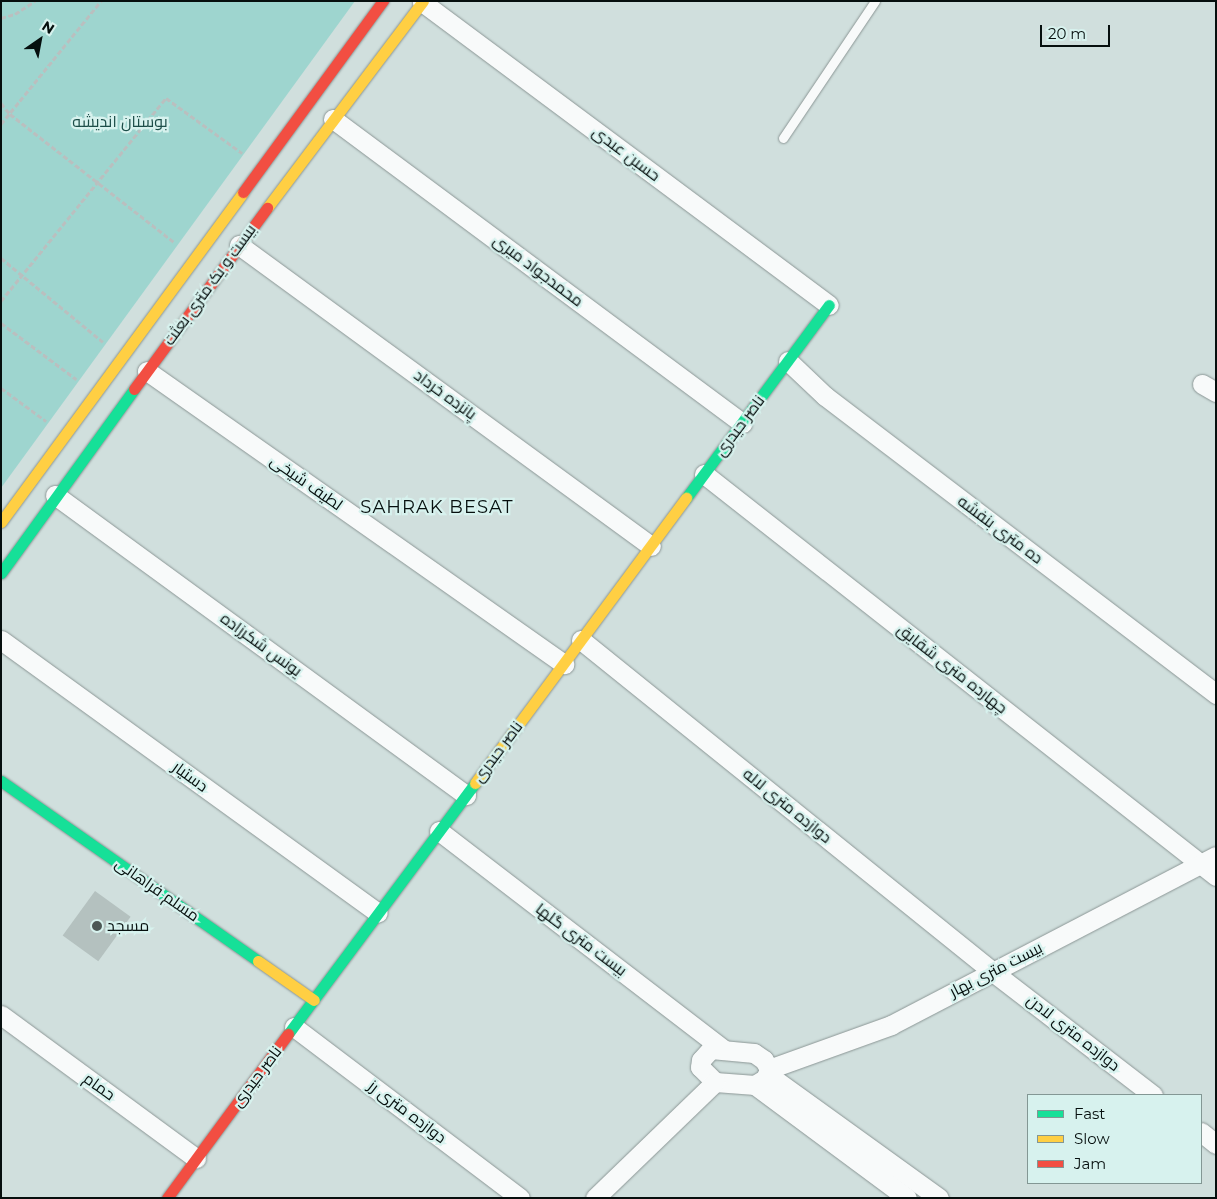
<!DOCTYPE html>
<html>
<head>
<meta charset="utf-8">
<style>
  body { margin:0 }
  #map { position:relative; width:1217px; height:1199px; overflow:hidden; background:#d0dfdd; font-family:Montserrat,Cairo,sans-serif }
  div>[style] { position:absolute }
  [style*='--x'] { left:calc(var(--x)*1px); top:calc(var(--y)*1px); width:calc(var(--w)*1px); rotate:calc(var(--a)*1deg) }
  .green>* { inset:0; background:#9ed5cf }
  .building>* { inset:0; background:#b4c1bf; transform-origin:0 0 }
  .path>* { height:3px; margin-top:-1.5px; transform-origin:0; background:repeating-linear-gradient(90deg,#babfbf 0 5px,transparent 0 7.5px) }
  .roads { filter:drop-shadow(0 0 1px #8b9695) drop-shadow(0 0 1px #8b9695) }
  .lane>* { height:9px; margin:-4.5px; padding:0 4.5px; transform-origin:4.5px; border-radius:4.5px; background:#f8fafa }
  .street>* { height:19px; margin:-9.5px; padding:0 9.5px; transform-origin:9.5px; border-radius:9.5px; background:#f8fafa }
  .fast>* { height:11px; margin:-5.5px; padding:0 5.5px; transform-origin:5.5px; border-radius:5.5px; background:#16e098 }
  .slow>* { height:11px; margin:-5.5px; padding:0 5.5px; transform-origin:5.5px; border-radius:5.5px; background:#ffcf43 }
  .jam>* { height:11px; margin:-5.5px; padding:0 5.5px; transform-origin:5.5px; border-radius:5.5px; background:#f24e42 }
  .dots>* { width:14px; height:14px; translate:-50% -50%; box-sizing:border-box; border:2px solid #d7f2ee; border-radius:50% }
  span { translate:-50% -50%; white-space:nowrap; text-align:center; line-height:1.15; -webkit-text-stroke:4.5px #d7f2ee; paint-order:stroke }
  .park-label { font-size:16px; color:#1c4d48 }
  .street-label { font-size:16px; color:#060f0e }
  .poi-label { font-size:16px; color:#060f0e }
  .left { translate:0 -50%; text-align:left }
  .neighbourhood-label { font-size:18px; color:#060f0e; letter-spacing:1px }
  .frame { position:absolute; inset:0; border:2px solid #060f0e; pointer-events:none }
  .legend { position:absolute; left:1027px; top:1094px; width:175px; height:90px; box-sizing:border-box; background:#d7f2ee; border:1px solid #839794; margin:0; padding:6px 9px; list-style:none; font-size:15px; color:#060f0e }
  .legend li { display:flex; align-items:center; gap:10px; height:25px }
  .legend b { width:25px; border:1px solid #839794 }
  .north { position:absolute; left:15px; top:15px; width:50px; height:50px; -webkit-text-stroke:4px #d7f2ee; paint-order:stroke; rotate:33deg; font-size:14px; font-weight:700; line-height:20px; text-align:center; color:#060f0e }
  .north::after { content:''; display:block; margin:auto; width:18px; height:22px; background:#060f0e; clip-path:polygon(50% 0,100% 100%,50% 72%,0 100%) }
  .scale { position:absolute; left:1040px; top:25px; width:70px; height:22px; box-sizing:border-box; border:2px solid #060f0e; border-top:0; padding-left:6px; font-size:15px; line-height:18px; white-space:nowrap; color:#060f0e; -webkit-text-stroke:4px #d7f2ee; paint-order:stroke }
</style>
</head>
<body>
<div id="map">
  <div class="green">
    <i style="clip-path:polygon(1px 1px,355px 1px,1px 488px)"></i>
  </div>
  <div class="building">
    <i style="left:95px;top:891px;width:44px;height:55px;rotate:36deg"></i>
  </div>
  <div class="path">
    <i style="--x:1;--y:18;--w:15;--a:-16"></i>
    <i style="--x:15;--y:14;--w:24;--a:-33"></i>
    <i style="--x:1;--y:103;--w:14;--a:51"></i>
    <i style="--x:10;--y:114;--w:209;--a:38"></i>
    <i style="--x:1;--y:124;--w:159;--a:-50.9"></i>
    <i style="--x:1;--y:258;--w:132;--a:39.5"></i>
    <i style="--x:1;--y:301;--w:262;--a:-50.9"></i>
    <i style="--x:166;--y:98;--w:94;--a:35.9"></i>
    <i style="--x:1;--y:323;--w:94;--a:36.7"></i>
    <i style="--x:1;--y:388;--w:56;--a:36.3"></i>
  </div>
  <div class="roads">
    <div class="lane">
      <i style="--x:783;--y:138;--w:165;--a:-56.1"></i>
    </div>
    <div class="street">
      <i style="--x:422;--y:2;--w:507;--a:36.67"></i>
      <i style="--x:333;--y:119;--w:510;--a:36.62"></i>
      <i style="--x:239;--y:245;--w:510;--a:36.15"></i>
      <i style="--x:788;--y:361;--w:51;--a:43.4"></i>
      <i style="--x:825;--y:396;--w:492;--a:37.3"></i>
      <i style="--x:147;--y:371;--w:510;--a:35.09"></i>
      <i style="--x:1202;--y:384;--w:16;--a:30"></i>
      <i style="--x:704;--y:474;--w:651;--a:38.14"></i>
      <i style="--x:55;--y:495;--w:509;--a:36.13"></i>
      <i style="--x:1;--y:640;--w:465;--a:35.9"></i>
      <i style="--x:581;--y:640;--w:529;--a:38.86"></i>
      <i style="--x:993;--y:972;--w:202;--a:37.6"></i>
      <i style="--x:439;--y:831;--w:358;--a:37.5"></i>
      <i style="--x:1;--y:1015;--w:242;--a:36.3"></i>
      <i style="--x:294;--y:1027;--w:283;--a:37.1"></i>
      <i style="--x:711;--y:1049;--w:43;--a:5.3"></i>
      <i style="--x:754;--y:1053;--w:12;--a:35"></i>
      <i style="--x:764;--y:1060;--w:10;--a:61"></i>
      <i style="--x:769;--y:1069;--w:9;--a:108"></i>
      <i style="--x:766;--y:1078;--w:13;--a:148"></i>
      <i style="--x:755;--y:1085;--w:40;--a:-175.7"></i>
      <i style="--x:715;--y:1082;--w:21;--a:-135"></i>
      <i style="--x:700;--y:1067;--w:7;--a:-82"></i>
      <i style="--x:701;--y:1060;--w:15;--a:-48"></i>
      <i style="--x:769;--y:1069;--w:130;--a:-19.8"></i>
      <i style="--x:891;--y:1025;--w:366;--a:-27.5"></i>
      <i style="--x:767;--y:1074;--w:212;--a:35.8"></i>
      <i style="--x:755;--y:1085;--w:189;--a:36.6"></i>
      <i style="--x:1201;--y:1132;--w:19;--a:39"></i>
      <i style="--x:595;--y:1198;--w:167;--a:-44"></i>
    </div>
    <div class="fast">
      <i style="--x:686;--y:498;--w:240;--a:-53.5"></i>
      <i style="--x:1;--y:573;--w:227;--a:-54.1"></i>
      <i style="--x:1;--y:781;--w:314;--a:35"></i>
      <i style="--x:288;--y:1034;--w:313;--a:-53.3"></i>
    </div>
    <div class="slow">
      <i style="--x:267;--y:208;--w:259;--a:-53"></i>
      <i style="--x:1;--y:522;--w:409;--a:-53.7"></i>
      <i style="--x:475;--y:783;--w:355;--a:-53.5"></i>
      <i style="--x:258;--y:961;--w:68;--a:34.9"></i>
    </div>
    <div class="jam">
      <i style="--x:243;--y:192;--w:237;--a:-53.8"></i>
      <i style="--x:134;--y:389;--w:225;--a:-53.7"></i>
      <i style="--x:167;--y:1198;--w:204;--a:-53.6"></i>
    </div>
  </div>
  <div class="dots">
    <i style="left:97px;top:926px;background:#4d5856"></i>
  </div>
  <div class="park-label">
    <span style="left:120px;top:122px">بوستان اندیشه</span>
  </div>
  <div class="street-label">
    <span style="left:626px;top:154px;rotate:37deg">حسین عبدی</span>
    <span style="left:538px;top:271px;rotate:37deg">محمدجواد میری</span>
    <span style="left:210px;top:285px;rotate:-54deg">بیست و یک متری بعثت</span>
    <span style="left:445px;top:395px;rotate:36deg">پانزده خرداد</span>
    <span style="left:740px;top:426px;rotate:-53deg">ناصر حیدری</span>
    <span style="left:306px;top:483px;rotate:35deg">لطیف شیخی</span>
    <span style="left:1000px;top:530px;rotate:37deg">ده متری بنفشه</span>
    <span style="left:261px;top:645px;rotate:36deg">یونس شکرزاده</span>
    <span style="left:952px;top:669px;rotate:38deg">چهارده متری شقایق</span>
    <span style="left:498px;top:752px;rotate:-53deg">ناصر حیدری</span>
    <span style="left:190px;top:777px;rotate:36deg">دستیار</span>
    <span style="left:787px;top:806px;rotate:39deg">دوازده متری لاله</span>
    <span style="left:157px;top:890px;rotate:35deg">مسلم فراهانی</span>
    <span style="left:581px;top:940px;rotate:37deg">بیست متری گلها</span>
    <span style="left:996px;top:970px;rotate:-27deg">بیست متری بهار</span>
    <span style="left:1073px;top:1033px;rotate:38deg">دوازده متری لادن</span>
    <span style="left:257px;top:1077px;rotate:-53deg">ناصر حیدری</span>
    <span style="left:99px;top:1087px;rotate:36deg">حمام</span>
    <span style="left:407px;top:1112px;rotate:37deg">دوازده متری رز</span>
  </div>
  <div class="poi-label">
    <span class="left" style="left:107px;top:926px">مسجد</span>
  </div>
  <div class="neighbourhood-label">
    <span style="left:437px;top:507px">SAHRAK BESAT</span>
  </div>
  <div class="frame"></div>
  <ul class="legend">
  <li><b style="height:6px;background:#16e098"></b>Fast</li>
  <li><b style="height:6px;background:#ffcf43"></b>Slow</li>
  <li><b style="height:6px;background:#f24e42"></b>Jam</li>
  </ul>
  <div class="north">N</div>
  <div class="scale">20 m</div>
</div>
</body>
</html>
